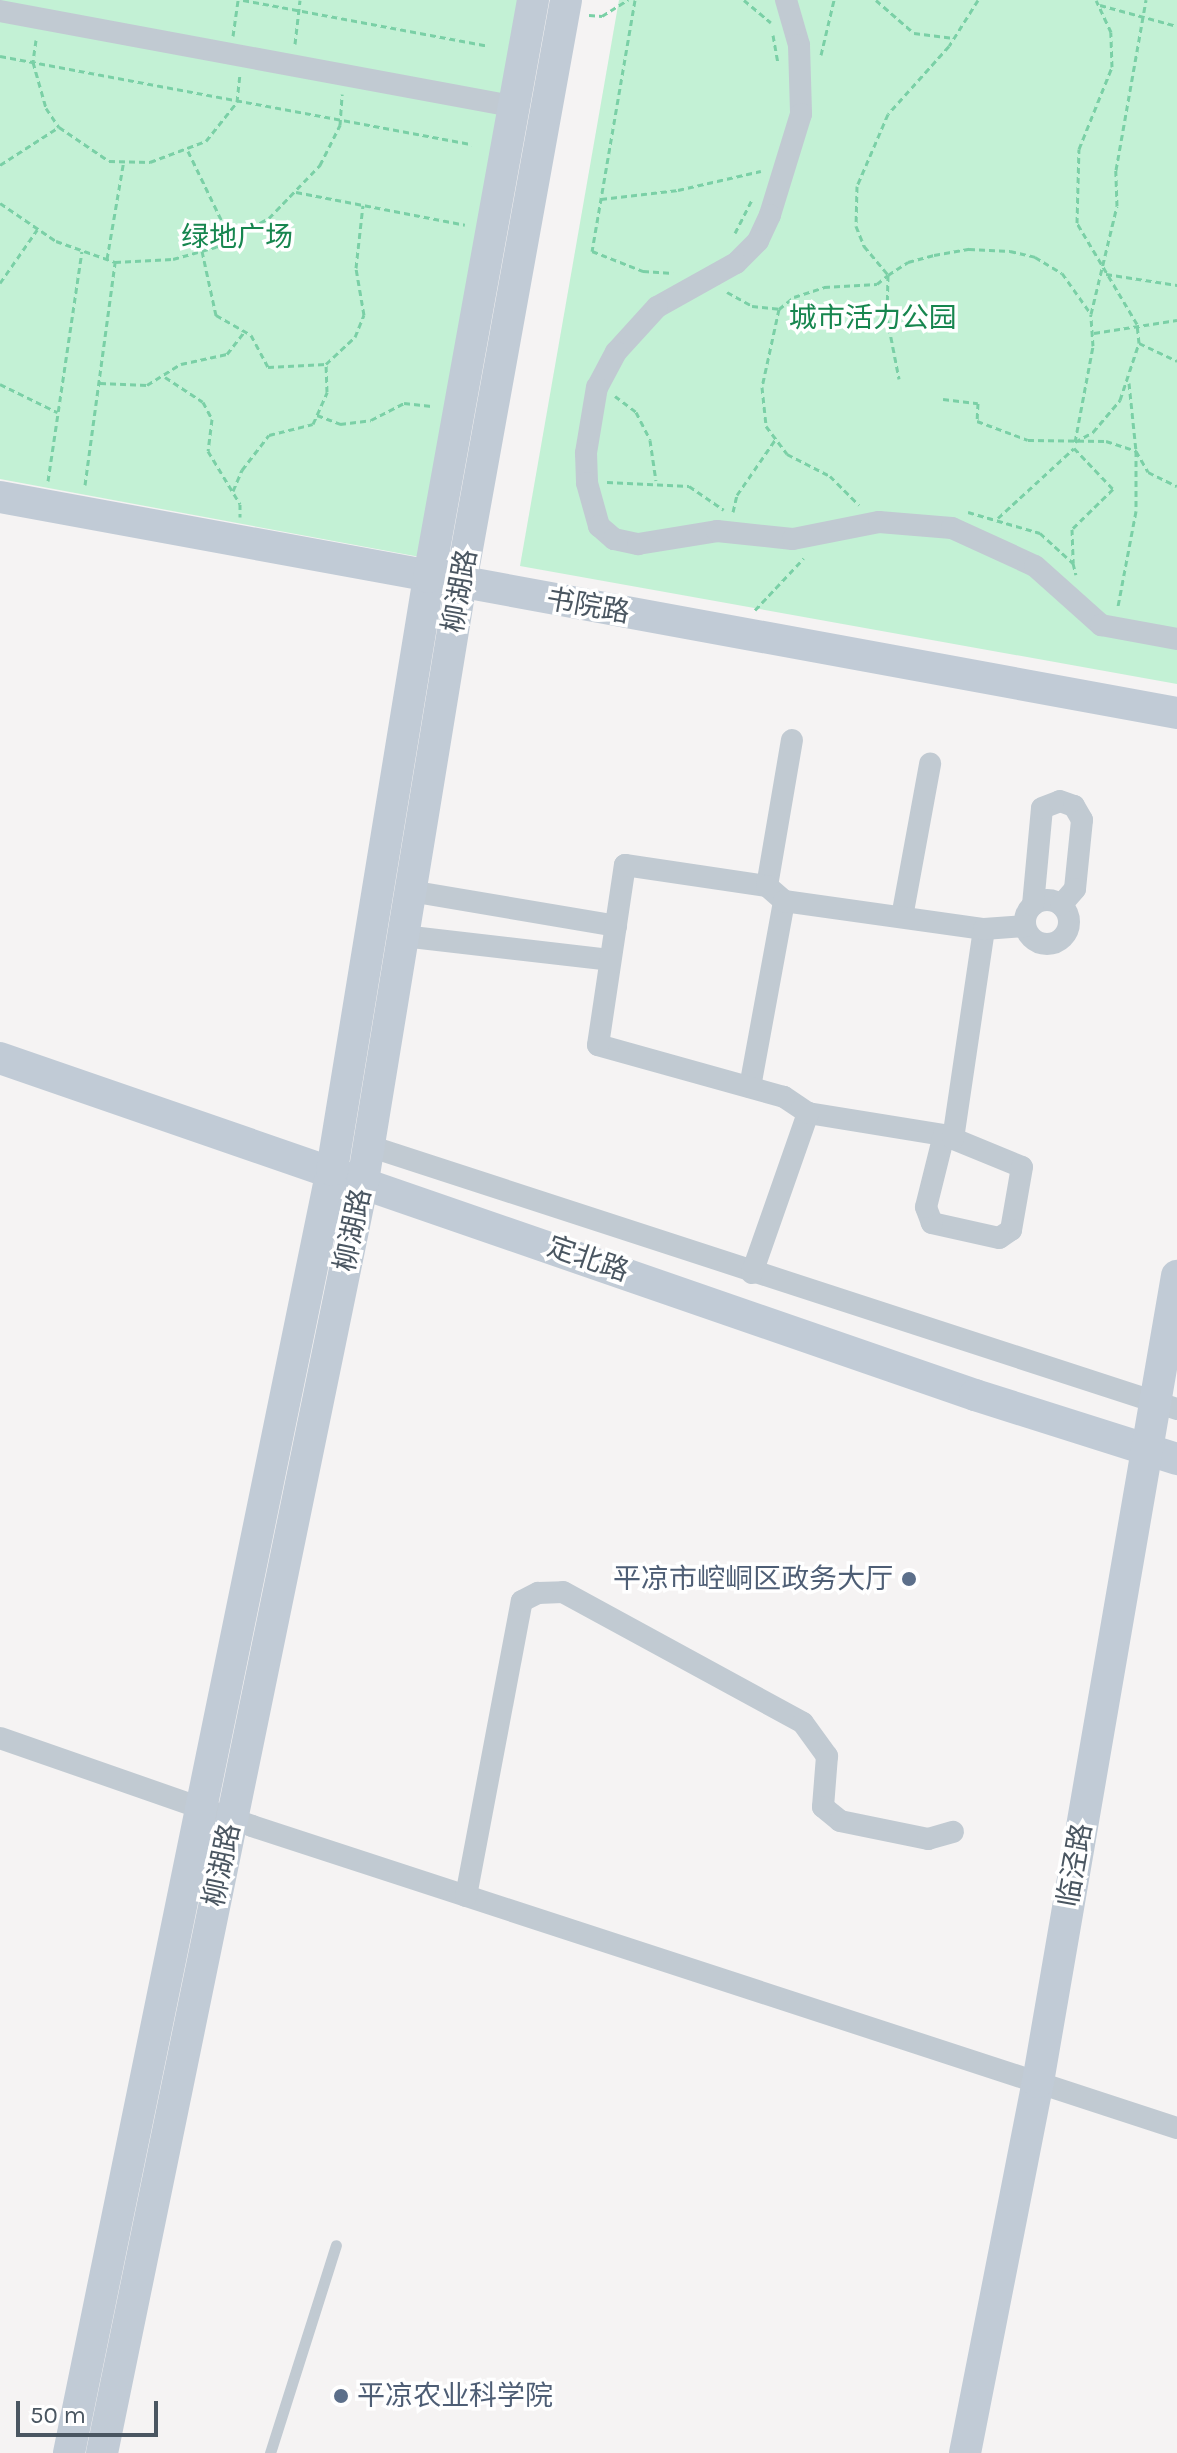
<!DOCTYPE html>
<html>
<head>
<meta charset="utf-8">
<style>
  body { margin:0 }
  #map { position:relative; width:1177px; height:2453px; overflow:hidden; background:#f5f3f3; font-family:Karla,"Noto Sans SC",sans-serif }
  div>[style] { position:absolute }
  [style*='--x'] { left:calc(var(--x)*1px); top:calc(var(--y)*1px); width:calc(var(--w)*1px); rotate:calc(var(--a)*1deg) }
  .green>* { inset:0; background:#c3f1d5 }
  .path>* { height:3px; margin-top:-1.5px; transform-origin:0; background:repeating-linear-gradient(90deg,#7ad0a6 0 6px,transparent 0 10px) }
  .lane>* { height:11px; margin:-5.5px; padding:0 5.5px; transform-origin:5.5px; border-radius:5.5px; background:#c1cad2 }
  .street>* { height:22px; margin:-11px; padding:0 11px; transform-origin:11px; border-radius:11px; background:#c1cad2 }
  .street>.ring { margin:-11px; padding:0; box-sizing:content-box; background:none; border:22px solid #c1cad2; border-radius:50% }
  .secondary>* { height:32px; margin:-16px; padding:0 16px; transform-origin:16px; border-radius:16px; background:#c1cbd6 }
  .dots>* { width:22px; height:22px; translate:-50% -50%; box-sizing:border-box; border:4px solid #fff; border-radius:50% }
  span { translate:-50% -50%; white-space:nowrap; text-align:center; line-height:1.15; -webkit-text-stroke:7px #fff; paint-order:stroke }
  .park-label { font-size:28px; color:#17864f }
  .street-label { font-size:28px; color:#4a5661 }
  .service-label { font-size:28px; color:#4e5e75 }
  .right { translate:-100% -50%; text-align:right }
  .left { translate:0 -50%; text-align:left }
  .scale { position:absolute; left:16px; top:2401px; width:142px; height:36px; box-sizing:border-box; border:4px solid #4a5661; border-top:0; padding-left:10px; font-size:24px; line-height:28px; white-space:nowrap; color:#4a5661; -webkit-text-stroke:6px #fff; paint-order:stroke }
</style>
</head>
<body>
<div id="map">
  <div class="green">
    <i style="clip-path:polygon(0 0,523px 0,420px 557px,0 479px)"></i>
    <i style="clip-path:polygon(619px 0,1177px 0,1177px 684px,520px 566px)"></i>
  </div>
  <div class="path">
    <i style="--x:243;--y:0;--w:249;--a:10.6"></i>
    <i style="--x:635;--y:0;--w:255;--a:99.7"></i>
    <i style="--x:592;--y:251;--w:55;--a:21.4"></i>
    <i style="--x:643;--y:271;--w:30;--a:4"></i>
    <i style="--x:744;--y:0;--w:35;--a:40"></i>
    <i style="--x:876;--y:0;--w:50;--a:41"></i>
    <i style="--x:914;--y:33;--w:40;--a:7.1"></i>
    <i style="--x:978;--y:0;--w:54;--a:122.2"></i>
    <i style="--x:949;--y:46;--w:91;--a:131.9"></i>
    <i style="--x:888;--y:114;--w:78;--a:113.3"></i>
    <i style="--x:857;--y:186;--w:40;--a:91.4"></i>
    <i style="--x:856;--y:226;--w:22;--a:68"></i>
    <i style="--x:864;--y:246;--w:38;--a:50"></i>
    <i style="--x:888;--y:275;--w:24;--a:-33"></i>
    <i style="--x:908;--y:262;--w:27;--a:-15"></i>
    <i style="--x:934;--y:255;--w:36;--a:-10"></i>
    <i style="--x:969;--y:249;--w:41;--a:2.8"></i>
    <i style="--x:1010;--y:251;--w:26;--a:13"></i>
    <i style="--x:1035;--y:257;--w:31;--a:31"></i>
    <i style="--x:1062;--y:273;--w:50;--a:54.7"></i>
    <i style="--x:1100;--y:5;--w:80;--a:15.3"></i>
    <i style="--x:589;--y:15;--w:13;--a:4"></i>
    <i style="--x:602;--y:16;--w:31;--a:-32"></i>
    <i style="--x:773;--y:35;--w:28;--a:80"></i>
    <i style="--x:233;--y:36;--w:36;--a:-82"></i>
    <i style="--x:36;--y:40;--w:22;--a:98"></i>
    <i style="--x:33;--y:62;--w:48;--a:74.2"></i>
    <i style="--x:46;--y:108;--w:23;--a:56"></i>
    <i style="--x:59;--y:127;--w:60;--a:34.2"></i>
    <i style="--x:109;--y:161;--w:41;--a:1.4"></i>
    <i style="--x:150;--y:162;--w:60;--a:-20.6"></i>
    <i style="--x:206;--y:141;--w:50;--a:-51.5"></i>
    <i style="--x:237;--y:102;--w:27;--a:-84"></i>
    <i style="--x:295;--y:44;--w:44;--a:-83.5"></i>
    <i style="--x:821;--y:55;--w:57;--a:-76.7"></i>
    <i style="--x:0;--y:56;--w:480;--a:10.6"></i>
    <i style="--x:188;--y:151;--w:99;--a:64.2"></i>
    <i style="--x:0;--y:165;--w:70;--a:-32.8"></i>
    <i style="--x:296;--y:192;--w:172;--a:11"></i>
    <i style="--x:601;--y:199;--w:78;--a:-6.7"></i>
    <i style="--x:678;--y:190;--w:85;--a:-12.9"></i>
    <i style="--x:0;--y:203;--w:68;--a:34.2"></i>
    <i style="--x:56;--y:241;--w:63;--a:19.6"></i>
    <i style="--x:115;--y:262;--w:58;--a:-3"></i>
    <i style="--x:173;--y:259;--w:45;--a:-15.6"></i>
    <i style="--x:216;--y:247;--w:60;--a:-28.7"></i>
    <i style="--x:269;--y:218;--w:74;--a:-46.1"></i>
    <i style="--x:320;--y:165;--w:45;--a:-63.4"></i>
    <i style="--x:340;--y:125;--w:31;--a:-86"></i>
    <i style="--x:735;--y:233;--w:36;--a:-63"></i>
    <i style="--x:202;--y:251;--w:66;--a:77.7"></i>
    <i style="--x:216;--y:315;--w:40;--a:29.7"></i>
    <i style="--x:251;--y:335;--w:36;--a:62"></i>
    <i style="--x:268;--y:367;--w:58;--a:-3"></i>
    <i style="--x:326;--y:364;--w:40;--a:-43"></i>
    <i style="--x:355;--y:337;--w:24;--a:-68"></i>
    <i style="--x:364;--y:315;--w:48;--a:-99.7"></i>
    <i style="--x:356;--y:268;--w:63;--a:-83.7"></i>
    <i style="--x:107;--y:259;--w:100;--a:-80.3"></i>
    <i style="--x:1106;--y:274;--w:72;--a:8.8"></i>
    <i style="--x:888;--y:275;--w:42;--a:91.4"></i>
    <i style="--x:887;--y:317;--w:63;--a:79"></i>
    <i style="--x:0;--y:283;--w:65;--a:-55.1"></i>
    <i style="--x:727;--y:292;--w:29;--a:29"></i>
    <i style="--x:752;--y:306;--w:27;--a:6"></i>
    <i style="--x:779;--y:309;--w:80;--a:102.3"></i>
    <i style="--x:762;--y:387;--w:39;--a:84"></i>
    <i style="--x:766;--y:426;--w:35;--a:53"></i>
    <i style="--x:787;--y:454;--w:48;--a:27.1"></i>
    <i style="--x:830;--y:476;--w:41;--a:45"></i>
    <i style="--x:779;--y:309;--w:19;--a:-39"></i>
    <i style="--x:794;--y:297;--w:32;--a:-18"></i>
    <i style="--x:824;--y:287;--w:53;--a:-3.2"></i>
    <i style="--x:877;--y:284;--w:14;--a:-39"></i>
    <i style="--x:1094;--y:333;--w:84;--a:-8.9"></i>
    <i style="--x:1139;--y:343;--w:42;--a:25.3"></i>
    <i style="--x:165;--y:377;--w:45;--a:33.3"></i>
    <i style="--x:203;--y:402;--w:19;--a:62"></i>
    <i style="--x:212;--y:419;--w:32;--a:97"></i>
    <i style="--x:208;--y:451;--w:62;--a:58.9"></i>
    <i style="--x:240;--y:504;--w:13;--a:90"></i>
    <i style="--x:100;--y:383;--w:47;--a:2.4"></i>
    <i style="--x:147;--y:385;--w:40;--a:-32"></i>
    <i style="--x:181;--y:364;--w:47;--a:-12.3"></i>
    <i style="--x:227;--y:354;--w:29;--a:-52"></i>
    <i style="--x:1129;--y:383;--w:68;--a:84.1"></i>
    <i style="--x:1136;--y:451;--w:24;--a:60"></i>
    <i style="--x:1148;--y:472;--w:32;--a:26"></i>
    <i style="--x:0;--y:384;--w:64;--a:26.2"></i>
    <i style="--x:615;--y:396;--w:26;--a:37"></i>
    <i style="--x:636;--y:412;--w:31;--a:63"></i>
    <i style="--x:650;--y:440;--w:41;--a:81.7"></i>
    <i style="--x:943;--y:399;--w:35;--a:7"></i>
    <i style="--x:978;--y:403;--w:18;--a:93"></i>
    <i style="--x:977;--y:421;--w:54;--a:20.4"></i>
    <i style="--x:1028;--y:440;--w:78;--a:0.7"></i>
    <i style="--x:1106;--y:441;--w:32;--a:18"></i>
    <i style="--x:1136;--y:451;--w:60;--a:90"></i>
    <i style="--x:1136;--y:511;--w:97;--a:100.7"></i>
    <i style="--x:317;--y:415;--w:25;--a:21"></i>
    <i style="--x:340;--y:424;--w:31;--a:-7"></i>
    <i style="--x:371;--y:420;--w:37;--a:-27"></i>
    <i style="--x:404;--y:403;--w:30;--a:6"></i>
    <i style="--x:1075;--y:442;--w:21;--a:-29"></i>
    <i style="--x:1093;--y:432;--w:42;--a:-49.8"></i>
    <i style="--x:1120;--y:400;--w:60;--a:-71.6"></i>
    <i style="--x:1139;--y:343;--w:19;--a:-96"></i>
    <i style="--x:1137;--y:324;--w:117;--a:-120.7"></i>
    <i style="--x:1077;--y:223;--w:74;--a:-88.5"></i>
    <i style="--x:1079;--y:149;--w:88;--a:-68.1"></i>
    <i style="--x:1112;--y:67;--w:35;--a:-92"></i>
    <i style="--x:1111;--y:32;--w:35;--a:-115"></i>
    <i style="--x:1075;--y:442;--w:98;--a:-79.4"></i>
    <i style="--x:1093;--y:346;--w:32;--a:-94"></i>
    <i style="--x:1091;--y:314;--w:111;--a:-76.5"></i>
    <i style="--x:1117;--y:206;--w:36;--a:-92"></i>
    <i style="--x:1116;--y:170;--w:173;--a:-80"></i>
    <i style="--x:48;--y:481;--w:232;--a:-81.6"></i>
    <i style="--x:607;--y:482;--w:82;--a:2.8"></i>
    <i style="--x:689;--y:486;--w:42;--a:34.4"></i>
    <i style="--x:85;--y:485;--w:224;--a:-82.3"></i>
    <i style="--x:233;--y:491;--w:23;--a:-67"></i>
    <i style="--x:242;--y:470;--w:44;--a:-52.4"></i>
    <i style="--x:269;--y:435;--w:45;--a:-14"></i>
    <i style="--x:313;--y:424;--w:35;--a:-66"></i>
    <i style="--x:327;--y:392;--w:28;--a:-92"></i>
    <i style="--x:733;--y:512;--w:17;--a:-77"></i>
    <i style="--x:737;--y:495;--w:67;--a:-55.4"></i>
    <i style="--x:968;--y:512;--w:75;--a:16.3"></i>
    <i style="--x:1040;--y:533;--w:45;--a:42.3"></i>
    <i style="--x:1073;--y:563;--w:12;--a:76"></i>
    <i style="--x:998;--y:518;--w:103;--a:-42.6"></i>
    <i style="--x:1074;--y:448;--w:57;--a:46.4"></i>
    <i style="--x:1113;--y:489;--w:57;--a:135.7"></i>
    <i style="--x:1072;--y:529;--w:34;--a:88"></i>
    <i style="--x:755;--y:610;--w:71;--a:-46.7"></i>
  </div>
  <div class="lane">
    <i style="--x:270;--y:2453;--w:218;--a:-72.4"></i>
  </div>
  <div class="street">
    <i style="--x:786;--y:0;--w:47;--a:73.9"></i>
    <i style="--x:799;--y:45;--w:69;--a:88.3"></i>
    <i style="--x:801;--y:114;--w:106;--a:107.1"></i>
    <i style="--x:770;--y:215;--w:29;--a:115"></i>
    <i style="--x:758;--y:241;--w:31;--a:135"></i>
    <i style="--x:736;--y:263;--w:90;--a:150.9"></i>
    <i style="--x:657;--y:307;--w:61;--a:132.3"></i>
    <i style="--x:616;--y:352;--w:40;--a:118"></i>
    <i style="--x:597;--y:387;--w:67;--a:99.5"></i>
    <i style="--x:586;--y:453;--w:30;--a:88"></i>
    <i style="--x:587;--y:483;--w:45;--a:74.4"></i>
    <i style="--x:599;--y:526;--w:20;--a:41"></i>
    <i style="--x:614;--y:539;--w:25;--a:12"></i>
    <i style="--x:638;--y:544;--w:80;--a:-9.3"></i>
    <i style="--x:717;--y:531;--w:76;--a:6"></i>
    <i style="--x:793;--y:539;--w:88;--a:-11.2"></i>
    <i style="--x:879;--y:522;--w:73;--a:4.7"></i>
    <i style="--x:952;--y:528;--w:91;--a:24.6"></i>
    <i style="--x:1035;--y:566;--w:89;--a:41.8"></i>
    <i style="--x:1101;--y:625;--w:77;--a:10.4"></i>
    <i style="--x:0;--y:11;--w:520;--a:10.53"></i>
    <i style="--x:767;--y:886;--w:148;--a:-80.3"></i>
    <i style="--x:410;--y:891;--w:209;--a:9.6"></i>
    <i class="ring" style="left:1025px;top:900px;width:22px;height:22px"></i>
    <i style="--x:1033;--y:905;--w:97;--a:-84.7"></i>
    <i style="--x:1042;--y:808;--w:19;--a:-21"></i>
    <i style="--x:1060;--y:801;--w:15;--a:20"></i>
    <i style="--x:1074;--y:806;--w:16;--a:60"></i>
    <i style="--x:1082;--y:820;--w:69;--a:95.8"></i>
    <i style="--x:1075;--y:889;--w:21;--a:131"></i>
    <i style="--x:902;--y:917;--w:156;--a:-79.6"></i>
    <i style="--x:403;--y:936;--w:208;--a:6.6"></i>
    <i style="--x:750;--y:1087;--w:189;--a:-79.6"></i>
    <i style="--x:808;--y:1113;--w:138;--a:9.2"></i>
    <i style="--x:944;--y:1135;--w:84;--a:22.3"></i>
    <i style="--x:1022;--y:1167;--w:64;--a:99.9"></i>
    <i style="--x:1011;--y:1230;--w:14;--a:146"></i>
    <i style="--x:999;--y:1238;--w:69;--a:-167.4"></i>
    <i style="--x:932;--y:1223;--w:17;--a:-111"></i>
    <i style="--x:926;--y:1207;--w:74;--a:-76"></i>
    <i style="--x:953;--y:1139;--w:212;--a:-81.6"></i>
    <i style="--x:369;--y:1146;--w:850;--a:18.03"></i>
    <i style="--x:752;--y:1273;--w:170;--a:-70.7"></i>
    <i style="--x:808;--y:1113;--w:29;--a:-146"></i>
    <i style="--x:784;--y:1097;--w:193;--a:-164.4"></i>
    <i style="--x:598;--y:1045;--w:182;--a:-81.5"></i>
    <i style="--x:625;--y:865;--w:144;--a:8.4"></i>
    <i style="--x:767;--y:886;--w:23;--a:41"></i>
    <i style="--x:784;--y:901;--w:202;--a:8"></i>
    <i style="--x:984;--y:929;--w:41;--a:-4.2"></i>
    <i style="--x:0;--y:1738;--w:267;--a:19.2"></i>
    <i style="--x:252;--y:1826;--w:973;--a:18.08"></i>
    <i style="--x:466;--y:1896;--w:300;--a:-79.3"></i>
    <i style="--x:522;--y:1601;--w:18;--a:-27"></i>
    <i style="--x:538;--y:1593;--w:25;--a:-2"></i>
    <i style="--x:563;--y:1592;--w:273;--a:28.6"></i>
    <i style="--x:803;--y:1723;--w:41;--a:54"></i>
    <i style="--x:827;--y:1756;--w:51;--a:94.5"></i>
    <i style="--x:823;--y:1807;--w:22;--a:39"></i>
    <i style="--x:840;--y:1821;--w:90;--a:11.6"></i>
    <i style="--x:928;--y:1839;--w:26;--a:-16"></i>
  </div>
  <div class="secondary">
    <i style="--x:0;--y:497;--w:1197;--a:10.4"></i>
    <i style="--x:0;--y:1058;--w:1032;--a:19.07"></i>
    <i style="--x:975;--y:1395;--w:212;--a:17.6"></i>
    <i style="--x:69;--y:2453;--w:1310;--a:-78.42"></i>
    <i style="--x:332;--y:1170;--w:601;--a:-80.71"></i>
    <i style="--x:429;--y:577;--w:586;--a:-79.78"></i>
    <i style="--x:102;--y:2453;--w:1299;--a:-78.4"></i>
    <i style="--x:363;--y:1181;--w:607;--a:-80.71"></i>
    <i style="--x:461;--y:582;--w:591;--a:-79.77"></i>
    <i style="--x:965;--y:2453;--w:378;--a:-78.9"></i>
    <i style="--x:1038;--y:2082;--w:818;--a:-80.22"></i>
  </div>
  <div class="dots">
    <i style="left:909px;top:1579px;background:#5c6f8a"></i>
    <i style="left:341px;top:2396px;background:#5c6f8a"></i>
  </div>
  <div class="park-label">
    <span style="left:237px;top:237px">绿地广场</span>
    <span style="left:873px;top:318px">城市活力公园</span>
  </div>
  <div class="street-label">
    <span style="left:460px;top:591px;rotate:-80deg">柳湖路</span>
    <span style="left:588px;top:606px;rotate:10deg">书院路</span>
    <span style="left:353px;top:1230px;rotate:-78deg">柳湖路</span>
    <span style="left:588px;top:1259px;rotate:19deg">定北路</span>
    <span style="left:222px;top:1865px;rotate:-78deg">柳湖路</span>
    <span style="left:1075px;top:1865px;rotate:-80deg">临泾路</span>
  </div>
  <div class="service-label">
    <span class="right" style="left:893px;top:1579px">平凉市崆峒区政务大厅</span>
    <span class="left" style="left:357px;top:2396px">平凉农业科学院</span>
  </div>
  <div class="scale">50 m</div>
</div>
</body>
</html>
